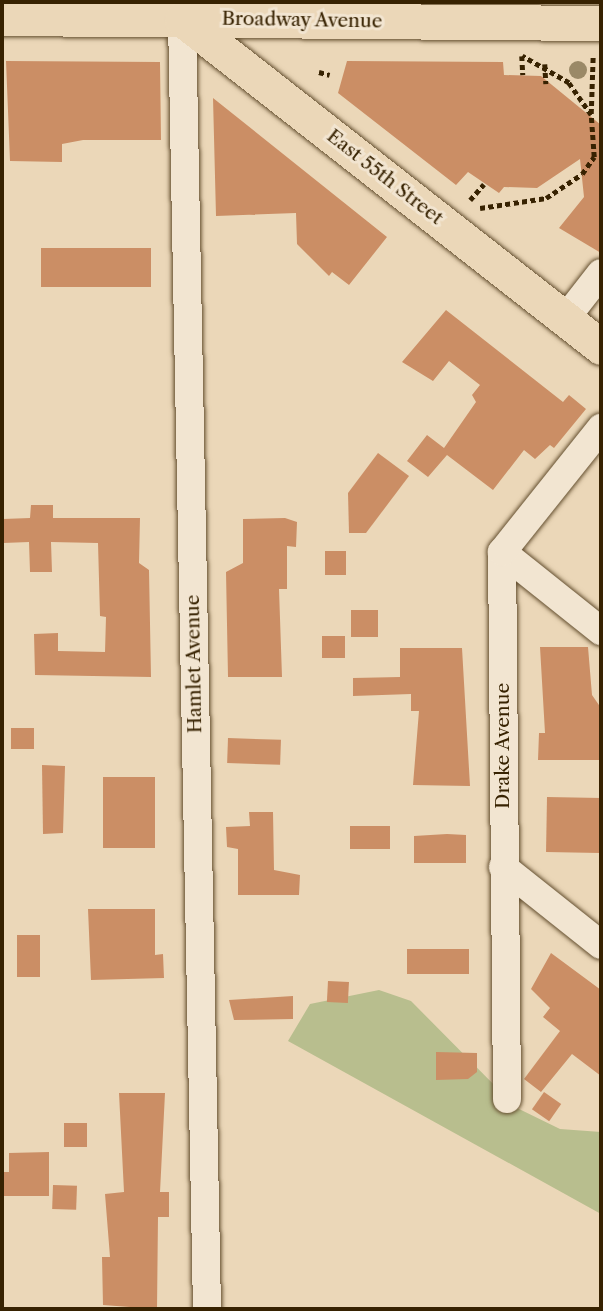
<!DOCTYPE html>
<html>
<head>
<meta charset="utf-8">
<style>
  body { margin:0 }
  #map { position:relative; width:603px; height:1311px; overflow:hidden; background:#ebd7b8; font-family:"Libre Caslon Text",serif }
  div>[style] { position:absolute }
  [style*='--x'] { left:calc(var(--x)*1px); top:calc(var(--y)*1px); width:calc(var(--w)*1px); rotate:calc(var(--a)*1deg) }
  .green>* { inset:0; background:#b8be8e }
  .building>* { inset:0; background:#cb8e65; transform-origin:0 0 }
  .path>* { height:4.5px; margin-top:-2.25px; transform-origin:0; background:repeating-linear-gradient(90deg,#372201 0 5px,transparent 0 8.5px) }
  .roads { filter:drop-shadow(0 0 2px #644f2f) drop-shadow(0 0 2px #644f2f) }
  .minor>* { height:28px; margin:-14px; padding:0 14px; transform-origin:14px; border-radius:14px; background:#f2e5d1 }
  .major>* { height:35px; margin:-17.5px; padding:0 17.5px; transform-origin:17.5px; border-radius:17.5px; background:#ebd7b8 }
  .trees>* { width:18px; height:18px; margin:-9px; border-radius:50%; background:#9a8967 }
  span { translate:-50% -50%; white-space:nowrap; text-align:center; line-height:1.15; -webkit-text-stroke:6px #f2e5d1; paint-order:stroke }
  .street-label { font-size:19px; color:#372201 }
  .frame { position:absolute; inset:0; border:4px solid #372201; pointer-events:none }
</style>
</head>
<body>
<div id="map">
  <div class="green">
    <i style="clip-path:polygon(379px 990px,411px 1001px,517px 1108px,560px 1129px,601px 1132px,601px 1214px,288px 1041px,310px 1004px)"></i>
  </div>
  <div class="building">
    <i style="clip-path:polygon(6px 61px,160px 62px,161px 140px,83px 140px,62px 144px,62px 162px,10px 161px)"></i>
    <i style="clip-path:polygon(347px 61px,503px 62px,504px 75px,541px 76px,601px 125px,601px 253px,559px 228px,584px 197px,580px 159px,537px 188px,504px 187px,499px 193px,468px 172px,456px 185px,338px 93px)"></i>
    <i style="clip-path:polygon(213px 98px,387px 237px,349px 285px,332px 272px,329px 276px,297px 244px,296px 213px,216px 216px)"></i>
    <i style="left:151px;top:248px;width:39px;height:110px;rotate:90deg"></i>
    <i style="clip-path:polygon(446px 310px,563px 402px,569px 395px,586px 409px,554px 448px,550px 445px,535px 459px,524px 450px,493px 490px,447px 455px,428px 477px,407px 461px,427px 435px,444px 448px,476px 402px,472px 395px,480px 385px,449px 361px,433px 381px,402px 362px)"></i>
    <i style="clip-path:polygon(378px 453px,409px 476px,366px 533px,349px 533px,348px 493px)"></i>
    <i style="clip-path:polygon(31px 505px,53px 505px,53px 518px,140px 518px,139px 563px,149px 570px,151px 677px,35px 675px,34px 634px,58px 633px,58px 651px,105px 652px,106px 617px,100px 616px,98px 543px,51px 542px,52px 572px,30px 572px,29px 542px,3px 543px,3px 519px,30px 518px)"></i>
    <i style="clip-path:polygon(285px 518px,297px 522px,296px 547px,287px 546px,287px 589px,279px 589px,282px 677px,228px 677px,226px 572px,243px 563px,243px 519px)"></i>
    <i style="left:325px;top:551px;width:21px;height:24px"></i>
    <i style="left:351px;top:610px;width:27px;height:27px"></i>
    <i style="left:322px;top:636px;width:23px;height:22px"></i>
    <i style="clip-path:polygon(540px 647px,588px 647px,592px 695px,601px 708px,601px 760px,538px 760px,539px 733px,545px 733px)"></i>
    <i style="clip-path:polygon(400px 648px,462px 648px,470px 786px,413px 785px,419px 711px,411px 711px,411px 694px,353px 696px,353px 678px,400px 677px)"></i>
    <i style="left:11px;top:728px;width:23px;height:21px"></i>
    <i style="left:228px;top:738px;width:53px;height:25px;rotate:2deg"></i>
    <i style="clip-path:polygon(42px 765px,65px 766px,63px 833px,43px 834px)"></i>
    <i style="left:103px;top:777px;width:52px;height:71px"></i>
    <i style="left:547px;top:797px;width:54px;height:55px;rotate:1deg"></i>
    <i style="clip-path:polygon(249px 812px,273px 812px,274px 870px,300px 875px,299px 895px,238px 895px,238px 849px,227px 847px,226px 827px,250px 826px)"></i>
    <i style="left:350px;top:826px;width:40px;height:23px"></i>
    <i style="clip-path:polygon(447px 834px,466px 835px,466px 863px,414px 863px,414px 836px)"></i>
    <i style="clip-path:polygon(88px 909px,155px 909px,155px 955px,163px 954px,164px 978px,91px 980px)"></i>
    <i style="left:40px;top:935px;width:42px;height:23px;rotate:90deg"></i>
    <i style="left:407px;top:949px;width:62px;height:25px"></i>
    <i style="clip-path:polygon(551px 953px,601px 990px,601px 1076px,572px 1054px,541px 1092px,524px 1079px,560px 1031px,543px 1017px,550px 1008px,531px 989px)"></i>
    <i style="left:328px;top:981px;width:21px;height:21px;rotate:3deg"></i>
    <i style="clip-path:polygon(293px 996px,293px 1019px,234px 1020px,229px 1000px)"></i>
    <i style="clip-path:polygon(436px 1052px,477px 1053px,477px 1072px,468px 1079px,436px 1080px)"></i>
    <i style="left:544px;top:1092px;width:21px;height:21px;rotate:35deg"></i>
    <i style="clip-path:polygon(119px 1093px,165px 1093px,160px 1192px,169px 1192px,169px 1217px,158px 1217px,157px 1309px,103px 1305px,102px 1257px,110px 1257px,105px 1194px,124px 1192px)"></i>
    <i style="left:64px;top:1123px;width:23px;height:24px"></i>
    <i style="clip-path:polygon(49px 1152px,49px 1196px,4px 1196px,2px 1172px,9px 1172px,9px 1153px)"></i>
    <i style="left:53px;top:1185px;width:24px;height:24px;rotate:2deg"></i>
  </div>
  <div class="path">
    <i style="--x:545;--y:64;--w:20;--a:87"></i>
    <i style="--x:319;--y:72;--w:11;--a:15"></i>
    <i style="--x:591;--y:114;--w:59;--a:-88.1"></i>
    <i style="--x:470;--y:200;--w:21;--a:-49"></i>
    <i style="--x:480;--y:208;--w:67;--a:-8.6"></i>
    <i style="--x:546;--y:198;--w:43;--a:-33.7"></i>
    <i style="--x:582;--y:174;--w:21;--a:-55"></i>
    <i style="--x:594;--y:157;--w:42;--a:-94.1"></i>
    <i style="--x:591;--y:115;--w:39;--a:-125"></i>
    <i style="--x:569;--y:83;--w:54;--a:-150.1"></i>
    <i style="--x:522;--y:56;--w:19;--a:87"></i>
  </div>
  <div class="roads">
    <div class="minor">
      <i style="--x:176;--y:2;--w:18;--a:71"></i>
      <i style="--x:182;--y:19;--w:1290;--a:88.89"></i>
      <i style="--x:565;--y:319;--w:58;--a:-52"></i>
      <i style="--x:502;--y:552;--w:127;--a:38.6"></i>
      <i style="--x:503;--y:867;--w:125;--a:38.5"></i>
      <i style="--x:507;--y:1099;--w:547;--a:-90.52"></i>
      <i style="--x:502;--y:552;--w:159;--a:-51.4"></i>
    </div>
    <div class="major">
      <i style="--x:2;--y:18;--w:599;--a:0.48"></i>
      <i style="--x:182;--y:19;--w:532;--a:38.05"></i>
    </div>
  </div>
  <div class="trees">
    <i style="left:578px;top:70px"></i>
  </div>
  <div class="street-label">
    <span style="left:302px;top:20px;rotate:1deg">Broadway Avenue</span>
    <span style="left:385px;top:177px;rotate:38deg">East 55th Street</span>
    <span style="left:194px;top:664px;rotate:-91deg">Hamlet Avenue</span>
    <span style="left:503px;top:746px;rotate:-90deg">Drake Avenue</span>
  </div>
  <div class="frame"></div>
</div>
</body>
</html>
